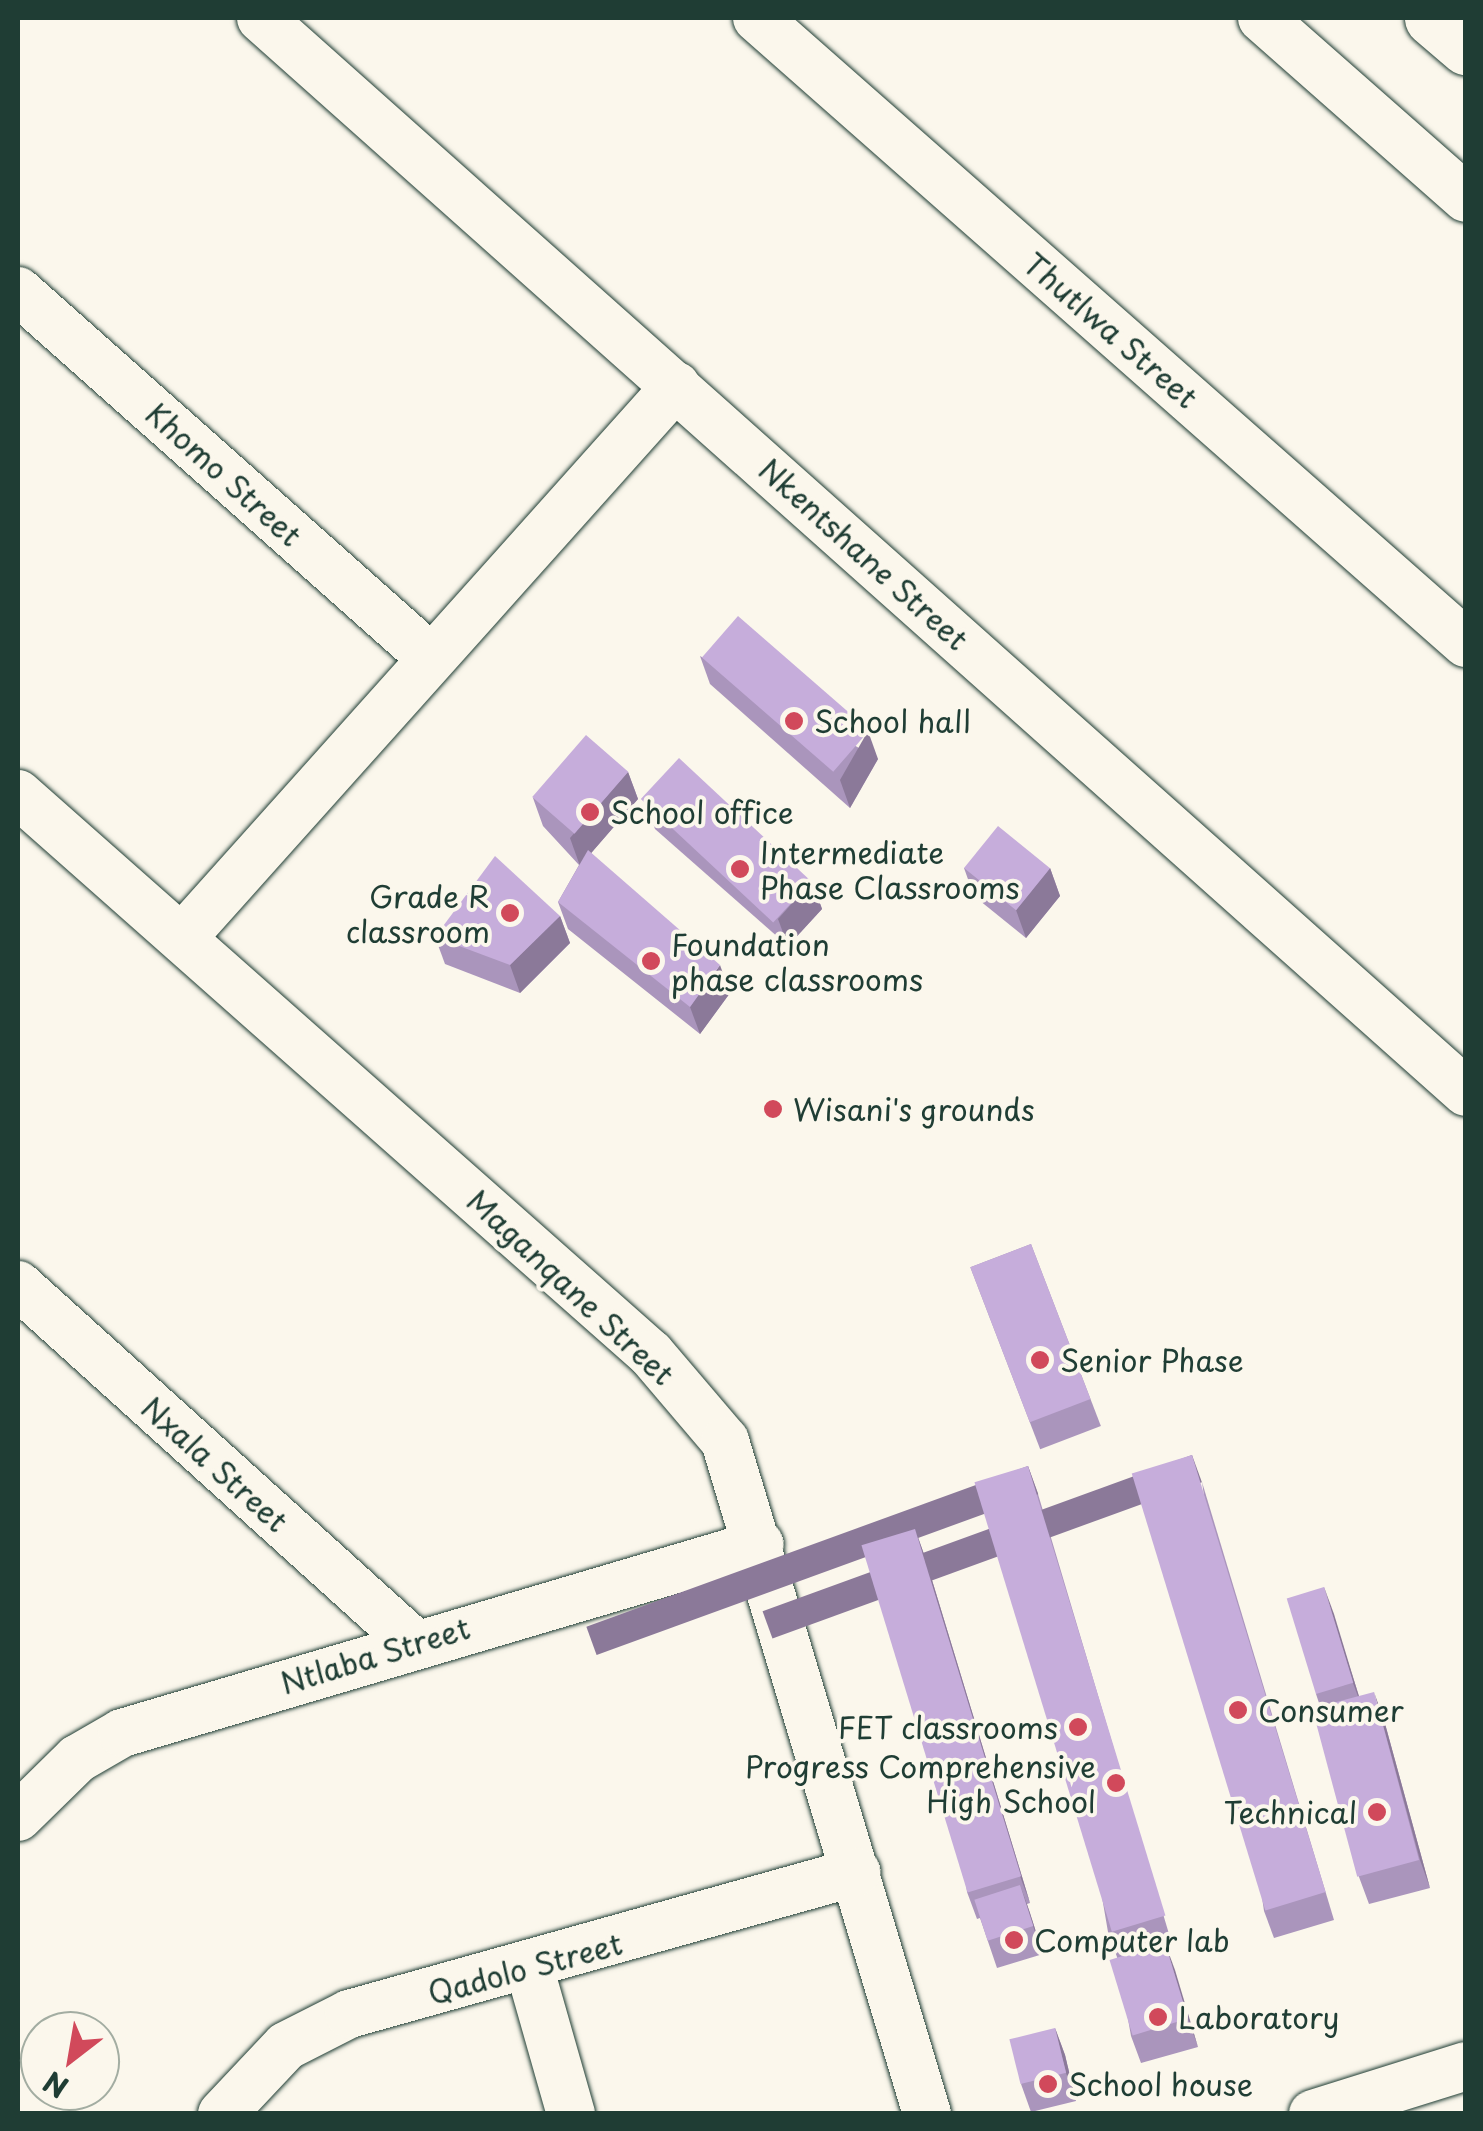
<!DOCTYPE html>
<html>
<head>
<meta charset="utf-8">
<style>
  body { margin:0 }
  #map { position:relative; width:1483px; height:2131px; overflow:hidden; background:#fbf7ec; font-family:"Playpen Sans",sans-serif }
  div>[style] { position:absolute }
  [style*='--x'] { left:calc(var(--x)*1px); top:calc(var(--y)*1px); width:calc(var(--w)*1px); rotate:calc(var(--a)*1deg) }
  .roads { filter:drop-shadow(0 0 2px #1f3d34) drop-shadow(0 0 2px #1f3d34) }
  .street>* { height:48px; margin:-24px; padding:0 24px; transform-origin:24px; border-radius:24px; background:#fbf7ec }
  .secondary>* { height:55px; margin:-27.5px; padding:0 27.5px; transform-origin:27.5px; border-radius:27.5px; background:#fbf7ec }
  .wall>* { inset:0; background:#aa95bc; transform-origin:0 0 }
  .shaded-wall>* { inset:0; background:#8b7999; transform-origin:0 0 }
  .building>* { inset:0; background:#c6addb; transform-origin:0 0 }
  .dots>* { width:28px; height:28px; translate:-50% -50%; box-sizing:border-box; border:5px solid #fbf7ec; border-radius:50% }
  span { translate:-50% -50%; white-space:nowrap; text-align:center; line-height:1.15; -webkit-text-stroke:8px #fbf7ec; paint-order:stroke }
  .street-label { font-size:30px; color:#1f3d34 }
  .poi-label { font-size:30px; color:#1f3d34 }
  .left { translate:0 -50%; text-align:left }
  .right { translate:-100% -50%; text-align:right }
  .frame { position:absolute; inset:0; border:20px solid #1f3d34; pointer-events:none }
  .north { position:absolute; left:20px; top:2011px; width:100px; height:100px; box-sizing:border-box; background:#fbf7ec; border:2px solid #a3ada2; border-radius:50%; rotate:211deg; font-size:28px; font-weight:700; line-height:40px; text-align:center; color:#1f3d34 }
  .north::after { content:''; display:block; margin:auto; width:35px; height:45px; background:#d1495b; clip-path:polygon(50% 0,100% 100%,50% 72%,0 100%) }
</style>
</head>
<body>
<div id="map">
  <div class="roads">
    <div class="street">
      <i style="--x:261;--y:18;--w:1614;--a:41.71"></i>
      <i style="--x:757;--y:18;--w:945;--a:41.4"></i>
      <i style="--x:1262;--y:18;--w:272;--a:41.4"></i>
      <i style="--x:18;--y:291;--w:551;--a:41.62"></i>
      <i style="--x:18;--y:794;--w:845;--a:41.5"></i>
      <i style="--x:651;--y:1354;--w:114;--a:49.6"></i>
      <i style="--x:725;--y:1441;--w:703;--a:73.29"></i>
      <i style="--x:182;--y:938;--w:741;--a:-48.17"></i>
      <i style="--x:18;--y:1285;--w:532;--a:42.11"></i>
      <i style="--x:18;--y:1817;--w:83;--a:-44.5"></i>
      <i style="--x:77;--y:1759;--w:52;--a:-30"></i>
      <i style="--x:122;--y:1733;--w:665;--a:-16.5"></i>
      <i style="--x:530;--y:1970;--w:150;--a:74.1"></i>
      <i style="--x:222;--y:2114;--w:93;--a:-46.7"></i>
      <i style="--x:286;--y:2046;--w:71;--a:-26.9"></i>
      <i style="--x:349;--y:2014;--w:527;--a:-15.65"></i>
      <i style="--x:1313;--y:2114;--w:160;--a:-17.4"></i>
    </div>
    <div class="secondary">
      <i style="--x:1432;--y:18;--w:45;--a:40.5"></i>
    </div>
  </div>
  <div class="wall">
    <i style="clip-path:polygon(700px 656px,878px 759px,850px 808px,710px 684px)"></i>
    <i style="clip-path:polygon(628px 772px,638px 799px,591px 853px,730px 993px,700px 1034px,568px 929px,558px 902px,579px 865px,543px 826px,533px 798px)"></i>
    <i style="clip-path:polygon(645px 802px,812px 881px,822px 909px,788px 946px,655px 829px)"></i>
    <i style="clip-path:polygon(964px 868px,1050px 868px,1060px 896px,1026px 938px,974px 896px)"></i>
    <i style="clip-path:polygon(560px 916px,570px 943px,520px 993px,445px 964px,435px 937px)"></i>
    <i style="left:1031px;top:1244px;width:195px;height:65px;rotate:69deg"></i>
    <i style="clip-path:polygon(1028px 1466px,1038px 1494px,1172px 1944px,1166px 1946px,1198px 2047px,1141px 2063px,1131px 2036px,1117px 1957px,1108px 1932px)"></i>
    <i style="clip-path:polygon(1202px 1482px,1334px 1920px,1274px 1938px,1264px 1911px)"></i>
    <i style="clip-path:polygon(915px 1529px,925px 1557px,1030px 1903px,1027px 1904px,1043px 1954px,997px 1968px,980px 1918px,977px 1919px,967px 1892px)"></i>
    <i style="clip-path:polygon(1324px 1587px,1359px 1696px,1384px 1720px,1430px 1888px,1369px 1904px,1359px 1877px,1320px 1706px,1316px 1694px)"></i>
    <i style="clip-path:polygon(1055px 2028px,1065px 2055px,1076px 2101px,1031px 2112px,1021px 2084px)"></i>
  </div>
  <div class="shaded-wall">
    <i style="clip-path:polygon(868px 731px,878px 759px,850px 808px,840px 780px)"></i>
    <i style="clip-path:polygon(628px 772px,638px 799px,580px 866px,570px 838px)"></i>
    <i style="clip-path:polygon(1050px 868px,1060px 896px,1026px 938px,1016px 910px)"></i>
    <i style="clip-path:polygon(812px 881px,822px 909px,788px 946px,778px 919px)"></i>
    <i style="clip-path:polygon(560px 916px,570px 943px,520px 993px,510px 965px)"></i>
    <i style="clip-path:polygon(720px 965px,730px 993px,700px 1034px,690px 1007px)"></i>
    <i style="left:1192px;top:1455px;width:29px;height:457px;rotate:70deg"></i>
    <i style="left:1028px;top:1466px;width:30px;height:470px;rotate:70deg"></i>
    <i style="clip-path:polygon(915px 1529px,925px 1557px,1030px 1903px,1020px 1876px)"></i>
    <i style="clip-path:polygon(1324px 1587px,1334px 1614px,1363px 1710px,1353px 1683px)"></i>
    <i style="clip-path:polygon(1374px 1692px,1384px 1720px,1430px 1888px,1420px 1860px)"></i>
    <i style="clip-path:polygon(1020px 1885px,1030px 1913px,1043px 1954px,1033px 1926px)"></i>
    <i style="clip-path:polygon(1165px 1943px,1175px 1970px,1198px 2047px,1188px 2019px)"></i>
    <i style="clip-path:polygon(1055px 2028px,1065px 2055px,1076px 2101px,1066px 2073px)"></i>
  </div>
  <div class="building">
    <i style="left:738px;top:616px;width:174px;height:55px;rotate:41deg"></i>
    <i style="left:586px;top:735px;width:56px;height:82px;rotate:41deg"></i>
    <i style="left:679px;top:758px;width:181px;height:56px;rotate:43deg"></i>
    <i style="left:998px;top:826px;width:67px;height:54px;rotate:39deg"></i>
    <i style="clip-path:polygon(588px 850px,720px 965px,690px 1007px,558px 902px)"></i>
    <i style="clip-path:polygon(495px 856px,560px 916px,510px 965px,435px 937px)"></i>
    <i style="left:1031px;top:1244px;width:166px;height:65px;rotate:69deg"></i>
    <i style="left:1192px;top:1455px;width:457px;height:63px;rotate:73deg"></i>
    <i style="left:1028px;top:1466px;width:470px;height:56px;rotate:73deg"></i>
    <i style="left:915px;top:1529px;width:363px;height:56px;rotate:73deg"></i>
    <i style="left:1324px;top:1587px;width:100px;height:39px;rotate:73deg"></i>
    <i style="left:1374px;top:1692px;width:174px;height:64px;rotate:75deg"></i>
    <i style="left:1020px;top:1885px;width:43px;height:48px;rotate:72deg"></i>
    <i style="left:1165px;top:1943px;width:79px;height:58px;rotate:73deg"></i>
    <i style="left:1055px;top:2028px;width:46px;height:47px;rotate:76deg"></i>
  </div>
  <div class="dots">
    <i style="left:794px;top:721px;background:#d1495b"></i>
    <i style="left:590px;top:812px;background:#d1495b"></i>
    <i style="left:740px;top:869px;background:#d1495b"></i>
    <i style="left:510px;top:913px;background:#d1495b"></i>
    <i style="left:651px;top:961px;background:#d1495b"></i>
    <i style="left:773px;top:1109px;background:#d1495b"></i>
    <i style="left:1040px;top:1360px;background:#d1495b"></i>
    <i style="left:1238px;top:1710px;background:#d1495b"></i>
    <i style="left:1078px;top:1727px;background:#d1495b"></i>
    <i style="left:1116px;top:1783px;background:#d1495b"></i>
    <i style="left:1377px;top:1812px;background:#d1495b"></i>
    <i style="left:1014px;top:1940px;background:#d1495b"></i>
    <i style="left:1158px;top:2017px;background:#d1495b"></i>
    <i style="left:1048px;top:2084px;background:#d1495b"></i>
  </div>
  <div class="street-label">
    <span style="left:1111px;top:330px;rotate:41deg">Thutlwa Street</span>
    <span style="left:224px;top:474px;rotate:42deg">Khomo Street</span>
    <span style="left:864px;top:554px;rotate:42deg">Nkentshane Street</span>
    <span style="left:571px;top:1287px;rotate:43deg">Maganqane Street</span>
    <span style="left:215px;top:1464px;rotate:42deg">Nxala Street</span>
    <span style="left:375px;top:1655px;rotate:-17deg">Ntlaba Street</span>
    <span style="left:525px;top:1968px;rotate:-15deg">Qadolo Street</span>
  </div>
  <div class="poi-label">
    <span class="left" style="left:814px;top:721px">School hall</span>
    <span class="left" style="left:610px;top:812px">School office</span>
    <span class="left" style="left:760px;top:869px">Intermediate<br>Phase Classrooms</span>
    <span class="right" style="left:490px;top:913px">Grade R<br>classroom</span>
    <span class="left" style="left:671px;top:961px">Foundation<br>phase classrooms</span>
    <span class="left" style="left:793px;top:1109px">Wisani's grounds</span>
    <span class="left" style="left:1060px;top:1360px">Senior Phase</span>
    <span class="left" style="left:1258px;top:1710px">Consumer</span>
    <span class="right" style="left:1058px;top:1727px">FET classrooms</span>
    <span class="right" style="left:1096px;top:1783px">Progress Comprehensive<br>High School</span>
    <span class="right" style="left:1357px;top:1812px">Technical</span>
    <span class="left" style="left:1034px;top:1940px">Computer lab</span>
    <span class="left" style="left:1178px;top:2017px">Laboratory</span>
    <span class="left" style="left:1068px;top:2084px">School house</span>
  </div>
  <div class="frame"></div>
  <div class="north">N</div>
</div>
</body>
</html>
